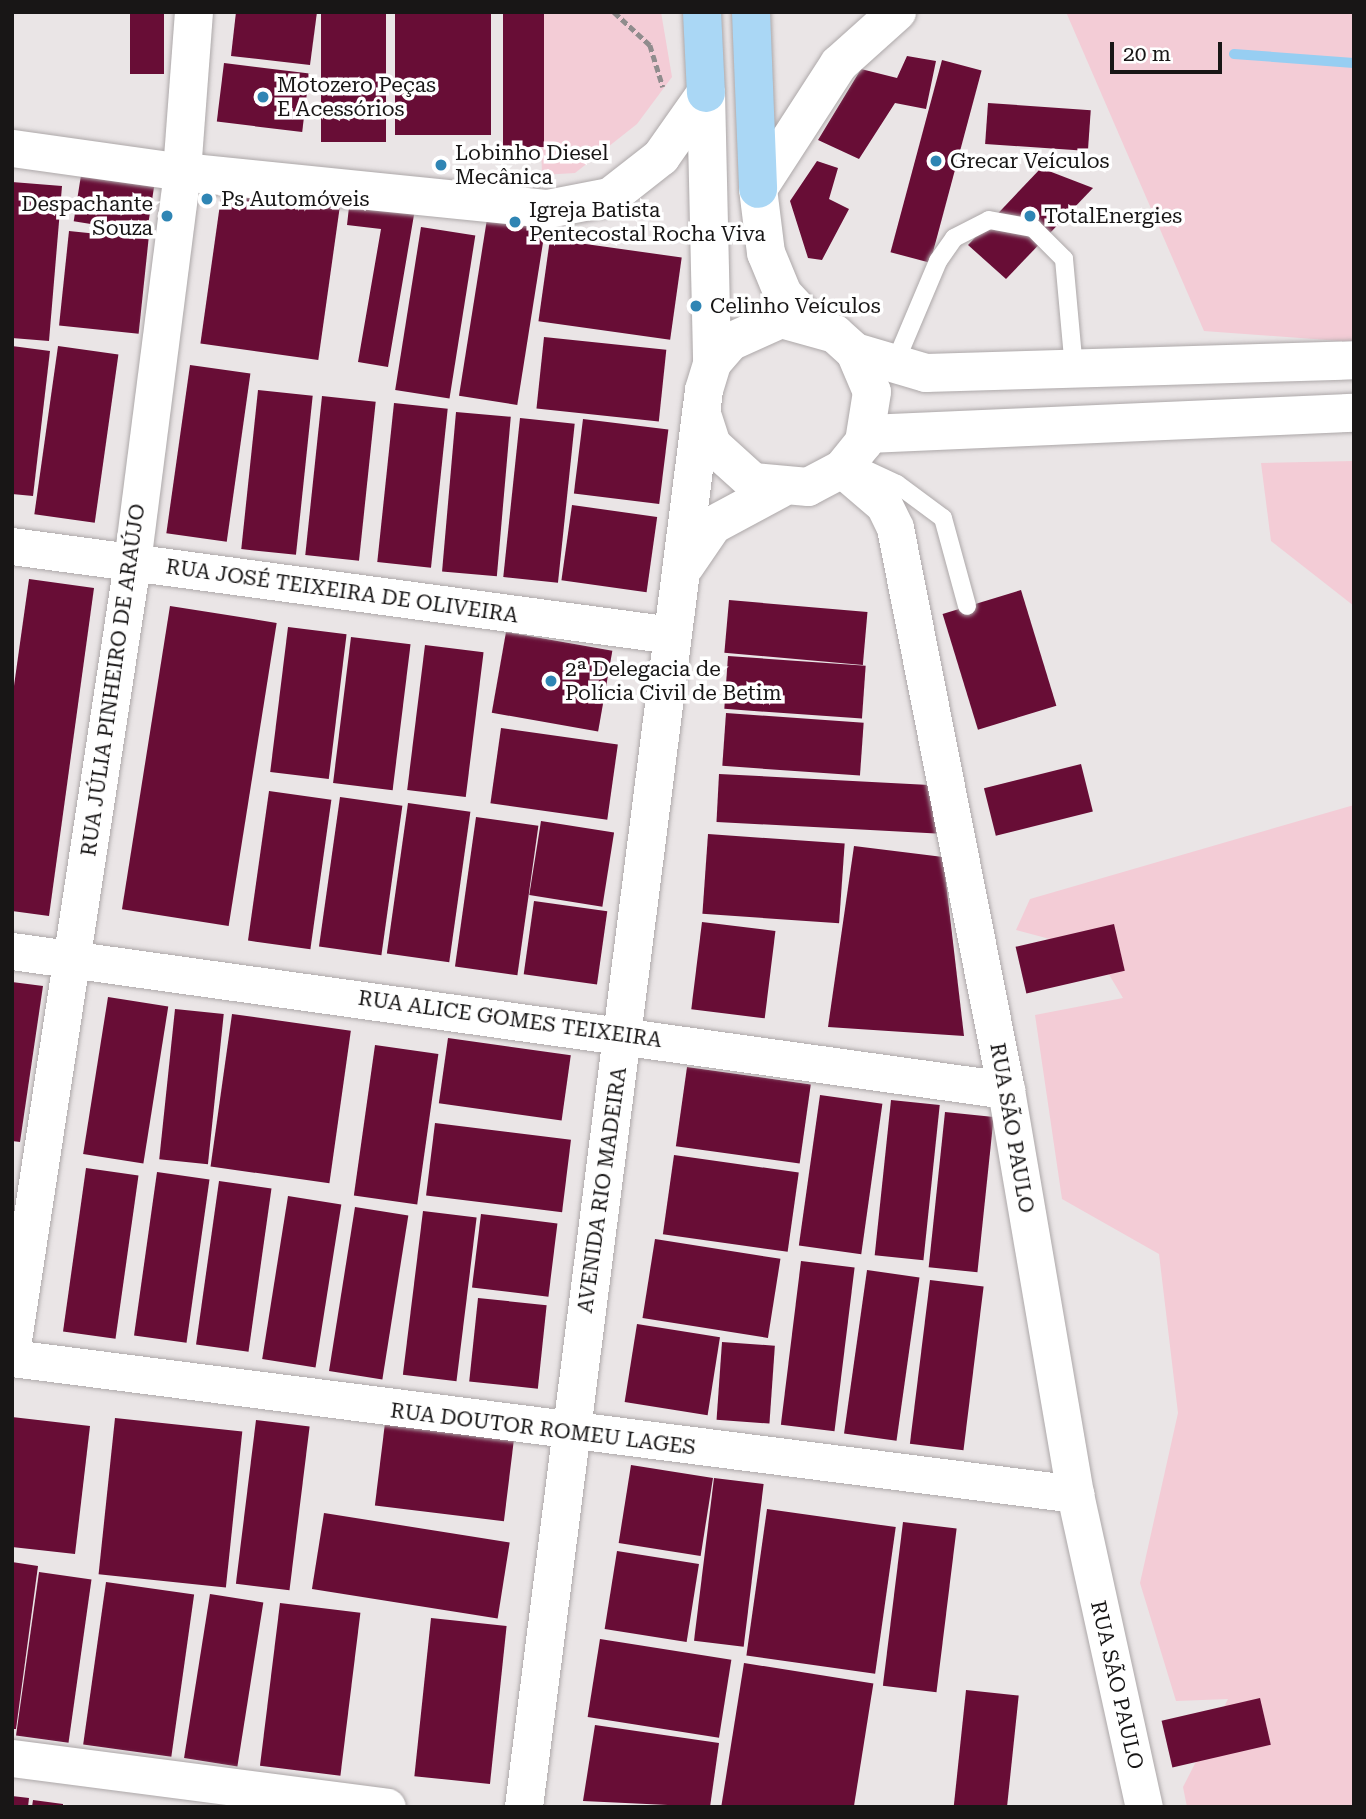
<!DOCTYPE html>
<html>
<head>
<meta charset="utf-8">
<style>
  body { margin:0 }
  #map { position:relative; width:1366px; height:1819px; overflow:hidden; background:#eae5e6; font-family:"Roboto Serif",serif }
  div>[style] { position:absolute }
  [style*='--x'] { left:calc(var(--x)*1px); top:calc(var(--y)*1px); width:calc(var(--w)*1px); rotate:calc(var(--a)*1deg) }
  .green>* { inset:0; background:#f3ccd6 }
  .stream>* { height:10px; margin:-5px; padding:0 5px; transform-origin:5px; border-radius:5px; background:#97cef2 }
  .building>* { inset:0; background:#680d36; transform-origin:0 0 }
  .path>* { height:4.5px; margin-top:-2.25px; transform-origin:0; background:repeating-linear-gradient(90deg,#908c8d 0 7px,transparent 0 10.5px) }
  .roads { filter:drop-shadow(0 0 2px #ada8a9) drop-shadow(0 0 2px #ada8a9) }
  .lane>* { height:18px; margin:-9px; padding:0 9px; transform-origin:9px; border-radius:9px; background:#fff }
  .street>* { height:37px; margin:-18.5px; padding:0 18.5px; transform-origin:18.5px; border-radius:18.5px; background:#fff }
  .secondary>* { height:38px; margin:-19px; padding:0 19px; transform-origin:19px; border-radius:19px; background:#fff }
  .highway>* { height:38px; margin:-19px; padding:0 19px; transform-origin:19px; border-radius:19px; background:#aad7f5 }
  .dots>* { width:19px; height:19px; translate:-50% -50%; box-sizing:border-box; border:4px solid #fff; border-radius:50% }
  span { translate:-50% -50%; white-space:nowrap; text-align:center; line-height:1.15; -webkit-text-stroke:7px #fff; paint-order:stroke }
  .poi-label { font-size:21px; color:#181616 }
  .left { translate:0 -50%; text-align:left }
  .right { translate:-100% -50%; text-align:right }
  .street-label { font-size:21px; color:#181616 }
  .frame { position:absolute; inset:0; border:14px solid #181616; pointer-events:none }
  .scale { position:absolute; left:1110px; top:42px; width:112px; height:32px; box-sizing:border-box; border:4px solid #181616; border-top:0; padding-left:9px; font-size:21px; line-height:24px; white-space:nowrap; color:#181616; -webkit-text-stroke:5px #fff; paint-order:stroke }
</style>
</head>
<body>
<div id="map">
  <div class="green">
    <i style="clip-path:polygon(537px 12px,661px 12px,672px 77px,637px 124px,575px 173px,542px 175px)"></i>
    <i style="clip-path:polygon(1066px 12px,1354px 12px,1354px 342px,1204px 331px)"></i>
    <i style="clip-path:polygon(1354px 461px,1354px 606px,1271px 541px,1261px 463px)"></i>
    <i style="clip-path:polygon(1354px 805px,1354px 1807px,1187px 1807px,1183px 1787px,1228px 1699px,1176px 1701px,1140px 1583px,1178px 1413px,1159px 1254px,1062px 1199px,1035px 1015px,1123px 998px,1095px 951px,1016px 930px,1030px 899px)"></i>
  </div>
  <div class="stream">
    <i style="--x:1234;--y:54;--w:120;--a:4.3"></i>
  </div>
  <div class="building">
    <i style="left:130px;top:12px;width:34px;height:62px"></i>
    <i style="clip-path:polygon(236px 12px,317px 12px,310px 65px,231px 56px)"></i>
    <i style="left:321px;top:12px;width:65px;height:130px"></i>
    <i style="left:395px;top:12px;width:96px;height:123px"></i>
    <i style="left:503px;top:12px;width:41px;height:135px"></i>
    <i style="clip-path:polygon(907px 56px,936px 61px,926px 109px,895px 103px,859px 159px,818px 140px,861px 69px,897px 78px)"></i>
    <i style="left:942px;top:60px;width:41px;height:199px;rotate:15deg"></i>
    <i style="left:224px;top:63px;width:86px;height:59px;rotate:7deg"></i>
    <i style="left:988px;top:103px;width:103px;height:41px;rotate:4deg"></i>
    <i style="clip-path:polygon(817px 161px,838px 168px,829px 199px,849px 209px,822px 260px,808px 258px,790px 201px)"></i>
    <i style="clip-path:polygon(1041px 168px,1093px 188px,1006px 279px,968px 245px)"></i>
    <i style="left:82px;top:169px;width:74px;height:53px;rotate:9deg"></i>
    <i style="clip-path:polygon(12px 182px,62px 186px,49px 341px,12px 338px)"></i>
    <i style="left:222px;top:190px;width:119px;height:155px;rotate:8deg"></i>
    <i style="clip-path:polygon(350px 198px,415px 209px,388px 367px,358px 362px,381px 229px,347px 225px)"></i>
    <i style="left:487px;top:219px;width:59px;height:179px;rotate:9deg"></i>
    <i style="left:421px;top:227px;width:55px;height:165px;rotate:9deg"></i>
    <i style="left:69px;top:231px;width:80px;height:95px;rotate:6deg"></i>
    <i style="left:550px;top:239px;width:133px;height:83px;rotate:8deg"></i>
    <i style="left:544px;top:337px;width:123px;height:72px;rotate:6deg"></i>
    <i style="clip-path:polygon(12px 346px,50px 351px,33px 496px,12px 494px)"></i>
    <i style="left:58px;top:346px;width:61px;height:170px;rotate:8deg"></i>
    <i style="left:190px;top:365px;width:61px;height:170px;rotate:8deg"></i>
    <i style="left:258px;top:390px;width:55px;height:160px;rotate:6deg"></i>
    <i style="left:322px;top:396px;width:54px;height:160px;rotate:6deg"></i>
    <i style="left:394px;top:403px;width:54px;height:160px;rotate:6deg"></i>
    <i style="left:456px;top:412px;width:55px;height:160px;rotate:5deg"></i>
    <i style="left:520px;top:418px;width:55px;height:160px;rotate:6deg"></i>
    <i style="left:583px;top:419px;width:86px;height:75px;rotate:7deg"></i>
    <i style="left:572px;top:505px;width:86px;height:76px;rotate:8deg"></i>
    <i style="clip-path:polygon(29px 579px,94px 588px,49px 916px,12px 911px,12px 700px)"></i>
    <i style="left:1021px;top:590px;width:121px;height:82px;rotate:73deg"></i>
    <i style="left:729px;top:600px;width:139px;height:53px;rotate:5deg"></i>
    <i style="left:170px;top:606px;width:108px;height:307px;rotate:9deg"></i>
    <i style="left:288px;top:627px;width:59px;height:146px;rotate:7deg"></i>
    <i style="left:506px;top:632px;width:108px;height:82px;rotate:10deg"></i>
    <i style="left:351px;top:637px;width:60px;height:147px;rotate:7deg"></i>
    <i style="left:425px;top:645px;width:59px;height:146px;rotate:7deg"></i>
    <i style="left:728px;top:656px;width:138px;height:53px;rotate:4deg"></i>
    <i style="left:726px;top:713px;width:138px;height:53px;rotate:4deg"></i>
    <i style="left:501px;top:728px;width:118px;height:76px;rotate:8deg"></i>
    <i style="left:1081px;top:764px;width:49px;height:100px;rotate:76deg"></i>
    <i style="left:719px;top:774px;width:220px;height:48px;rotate:3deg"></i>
    <i style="left:269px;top:791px;width:63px;height:151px;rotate:8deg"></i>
    <i style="left:340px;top:797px;width:63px;height:151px;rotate:8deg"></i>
    <i style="left:408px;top:803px;width:63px;height:152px;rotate:8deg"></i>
    <i style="left:476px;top:817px;width:63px;height:151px;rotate:8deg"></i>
    <i style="left:541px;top:821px;width:74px;height:75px;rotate:9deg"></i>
    <i style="left:708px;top:834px;width:137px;height:80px;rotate:4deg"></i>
    <i style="clip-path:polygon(854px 846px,943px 857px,964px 1036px,828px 1027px)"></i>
    <i style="left:534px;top:901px;width:74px;height:74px;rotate:8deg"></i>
    <i style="left:702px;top:922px;width:74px;height:88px;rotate:7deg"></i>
    <i style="left:1114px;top:924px;width:48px;height:101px;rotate:77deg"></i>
    <i style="clip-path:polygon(12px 982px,43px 986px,20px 1142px,12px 1141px)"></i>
    <i style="left:108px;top:997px;width:61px;height:159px;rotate:9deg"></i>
    <i style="left:175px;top:1009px;width:49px;height:151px;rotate:6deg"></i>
    <i style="left:232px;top:1014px;width:120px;height:154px;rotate:8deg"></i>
    <i style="left:448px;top:1038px;width:124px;height:66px;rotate:8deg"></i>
    <i style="left:375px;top:1045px;width:64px;height:152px;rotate:8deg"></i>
    <i style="left:687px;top:1067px;width:125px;height:80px;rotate:8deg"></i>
    <i style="left:820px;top:1095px;width:63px;height:152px;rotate:8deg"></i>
    <i style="left:891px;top:1100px;width:49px;height:156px;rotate:6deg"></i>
    <i style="left:945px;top:1112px;width:49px;height:156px;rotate:6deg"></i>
    <i style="left:435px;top:1123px;width:137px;height:73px;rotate:7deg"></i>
    <i style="left:674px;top:1155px;width:126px;height:80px;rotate:8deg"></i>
    <i style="left:86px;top:1168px;width:53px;height:165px;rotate:8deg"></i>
    <i style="left:157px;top:1172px;width:53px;height:165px;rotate:8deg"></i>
    <i style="left:219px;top:1181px;width:53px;height:165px;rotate:8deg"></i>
    <i style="left:288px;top:1196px;width:54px;height:165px;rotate:9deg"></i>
    <i style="left:355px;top:1207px;width:54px;height:166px;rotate:9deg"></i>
    <i style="left:423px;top:1211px;width:54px;height:165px;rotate:7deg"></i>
    <i style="left:481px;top:1214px;width:77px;height:74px;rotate:7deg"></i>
    <i style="left:655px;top:1239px;width:127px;height:80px;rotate:9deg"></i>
    <i style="left:801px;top:1261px;width:54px;height:165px;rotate:7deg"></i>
    <i style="left:867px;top:1270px;width:53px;height:165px;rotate:8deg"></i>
    <i style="left:930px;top:1280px;width:54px;height:165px;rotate:7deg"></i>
    <i style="left:478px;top:1298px;width:69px;height:84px;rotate:6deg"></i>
    <i style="left:637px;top:1324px;width:84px;height:79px;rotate:9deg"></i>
    <i style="left:722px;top:1342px;width:53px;height:78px;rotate:4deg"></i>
    <i style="clip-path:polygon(12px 1417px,90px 1426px,75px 1554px,12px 1547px)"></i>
    <i style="left:115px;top:1418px;width:128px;height:157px;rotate:6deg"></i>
    <i style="left:256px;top:1420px;width:54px;height:165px;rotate:7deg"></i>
    <i style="left:385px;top:1423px;width:130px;height:83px;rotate:7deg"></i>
    <i style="left:631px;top:1465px;width:83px;height:79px;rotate:9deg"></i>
    <i style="left:714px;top:1478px;width:50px;height:164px;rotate:7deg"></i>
    <i style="left:767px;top:1509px;width:130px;height:148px;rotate:8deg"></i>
    <i style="left:324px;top:1513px;width:188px;height:77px;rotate:9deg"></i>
    <i style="left:903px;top:1522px;width:54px;height:165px;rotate:7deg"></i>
    <i style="left:617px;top:1551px;width:83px;height:79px;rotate:9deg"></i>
    <i style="clip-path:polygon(12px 1562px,38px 1566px,16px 1729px,12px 1729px)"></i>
    <i style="left:39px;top:1572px;width:53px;height:165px;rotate:8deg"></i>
    <i style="left:106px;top:1582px;width:89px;height:164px;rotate:8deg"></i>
    <i style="left:210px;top:1594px;width:54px;height:166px;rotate:9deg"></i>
    <i style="left:280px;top:1603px;width:81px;height:164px;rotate:7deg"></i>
    <i style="left:431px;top:1618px;width:76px;height:159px;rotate:6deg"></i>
    <i style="left:600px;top:1639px;width:133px;height:79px;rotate:9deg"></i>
    <i style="left:744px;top:1663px;width:131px;height:146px;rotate:9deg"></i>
    <i style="left:966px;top:1690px;width:53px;height:118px;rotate:6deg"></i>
    <i style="left:1260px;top:1698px;width:48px;height:101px;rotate:77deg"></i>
    <i style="clip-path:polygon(595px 1725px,719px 1743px,710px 1807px,583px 1801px)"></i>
    <i style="clip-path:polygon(12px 1796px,29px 1798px,28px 1807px,12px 1807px)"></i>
    <i style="clip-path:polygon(33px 1800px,63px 1804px,63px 1807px,32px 1807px)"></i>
  </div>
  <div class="path">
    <i style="--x:614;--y:12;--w:49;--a:42.5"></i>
    <i style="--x:650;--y:45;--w:44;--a:72.8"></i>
  </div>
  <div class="roads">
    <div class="lane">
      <i style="--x:895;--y:363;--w:111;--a:-67.1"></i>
      <i style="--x:938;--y:261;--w:28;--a:-55"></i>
      <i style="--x:954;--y:238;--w:39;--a:-27"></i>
      <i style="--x:989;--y:220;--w:45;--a:10.3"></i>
      <i style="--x:1033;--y:228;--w:44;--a:45"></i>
      <i style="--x:1064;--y:259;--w:109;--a:84.8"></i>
      <i style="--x:856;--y:465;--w:45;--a:24.9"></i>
      <i style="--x:897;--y:484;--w:57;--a:36.5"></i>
      <i style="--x:943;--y:518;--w:91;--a:74.7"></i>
    </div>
    <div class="street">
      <i style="--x:12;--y:148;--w:172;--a:8"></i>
      <i style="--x:182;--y:172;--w:394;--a:97.3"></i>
      <i style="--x:132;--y:563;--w:792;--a:98.71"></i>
      <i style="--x:842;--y:469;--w:55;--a:40.6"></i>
      <i style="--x:884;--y:505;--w:25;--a:64"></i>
      <i style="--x:895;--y:528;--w:573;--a:78.83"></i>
      <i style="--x:1006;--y:1090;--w:410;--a:80.3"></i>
      <i style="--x:1075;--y:1494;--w:321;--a:77.6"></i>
      <i style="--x:12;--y:546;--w:666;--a:7.68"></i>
      <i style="--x:12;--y:951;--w:1004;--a:7.96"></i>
      <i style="--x:12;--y:1358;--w:1072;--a:7.29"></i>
      <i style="--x:12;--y:1758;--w:378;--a:7.4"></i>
    </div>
    <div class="secondary">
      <i style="--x:194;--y:12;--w:160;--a:94.3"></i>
      <i style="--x:182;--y:172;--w:368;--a:5.8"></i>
      <i style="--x:548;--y:209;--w:63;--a:-11"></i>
      <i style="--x:610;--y:197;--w:65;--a:-38.1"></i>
      <i style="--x:661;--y:157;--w:78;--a:-54.9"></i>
      <i style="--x:706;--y:93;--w:270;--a:88.7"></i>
      <i style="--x:810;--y:323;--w:40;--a:-133"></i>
      <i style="--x:783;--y:294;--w:44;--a:-112.5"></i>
      <i style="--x:766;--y:253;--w:64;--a:-97.1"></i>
      <i style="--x:758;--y:189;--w:149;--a:-57.1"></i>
      <i style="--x:839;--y:64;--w:78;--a:-41.9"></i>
      <i style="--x:855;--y:352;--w:74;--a:16.5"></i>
      <i style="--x:926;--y:373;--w:428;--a:-1.7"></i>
      <i style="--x:868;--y:434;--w:486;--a:-2.5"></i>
      <i style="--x:685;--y:566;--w:50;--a:-55.7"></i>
      <i style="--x:713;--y:525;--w:76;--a:-28.2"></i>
      <i style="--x:524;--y:1807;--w:1428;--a:-82.76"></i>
      <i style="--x:704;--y:390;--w:28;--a:-73"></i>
      <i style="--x:712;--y:363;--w:28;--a:-49"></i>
      <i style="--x:730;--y:342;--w:56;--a:-24.3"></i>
      <i style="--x:781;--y:319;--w:56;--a:15.5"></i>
      <i style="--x:835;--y:334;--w:27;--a:42"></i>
      <i style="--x:855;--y:352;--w:43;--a:67"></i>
      <i style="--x:872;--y:392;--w:51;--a:99.1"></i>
      <i style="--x:864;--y:442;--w:35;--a:129"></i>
      <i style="--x:842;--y:469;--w:38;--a:152"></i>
      <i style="--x:808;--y:487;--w:55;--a:-174.8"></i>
      <i style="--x:753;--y:482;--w:55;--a:-137.9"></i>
      <i style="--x:712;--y:445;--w:28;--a:-108"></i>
    </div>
    <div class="highway">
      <i style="--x:702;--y:12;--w:81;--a:87.2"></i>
      <i style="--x:751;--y:12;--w:177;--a:87.7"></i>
    </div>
  </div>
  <div class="dots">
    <i style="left:263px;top:97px;background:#2f85b4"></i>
    <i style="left:936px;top:161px;background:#2f85b4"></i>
    <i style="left:441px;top:165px;background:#2f85b4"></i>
    <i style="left:207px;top:199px;background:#2f85b4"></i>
    <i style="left:167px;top:216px;background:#2f85b4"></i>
    <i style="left:1030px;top:216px;background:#2f85b4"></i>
    <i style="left:515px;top:222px;background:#2f85b4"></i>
    <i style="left:696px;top:306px;background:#2f85b4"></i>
    <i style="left:551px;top:681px;background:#2f85b4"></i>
  </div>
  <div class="poi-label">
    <span class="left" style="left:277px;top:97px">Motozero Peças<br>E Acessórios</span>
    <span class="left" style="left:455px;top:165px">Lobinho Diesel<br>Mecânica</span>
    <span class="left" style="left:950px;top:161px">Grecar Veículos</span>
    <span class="left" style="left:221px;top:199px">Ps Automóveis</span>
    <span class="right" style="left:153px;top:216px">Despachante<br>Souza</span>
    <span class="left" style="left:529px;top:222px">Igreja Batista<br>Pentecostal Rocha Viva</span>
    <span class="left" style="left:1044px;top:216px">TotalEnergies</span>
    <span class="left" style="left:710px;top:306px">Celinho Veículos</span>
    <span class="left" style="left:565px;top:681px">2ª Delegacia de<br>Polícia Civil de Betim</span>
  </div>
  <div class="street-label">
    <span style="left:342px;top:591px;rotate:8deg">RUA JOSÉ TEIXEIRA DE OLIVEIRA</span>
    <span style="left:113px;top:680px;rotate:-82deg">RUA JÚLIA PINHEIRO DE ARAÚJO</span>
    <span style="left:510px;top:1019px;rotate:8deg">RUA ALICE GOMES TEIXEIRA</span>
    <span style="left:1012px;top:1128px;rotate:80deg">RUA SÃO PAULO</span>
    <span style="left:602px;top:1190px;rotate:-82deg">AVENIDA RIO MADEIRA</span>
    <span style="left:543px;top:1429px;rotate:7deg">RUA DOUTOR ROMEU LAGES</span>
    <span style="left:1117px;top:1685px;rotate:77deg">RUA SÃO PAULO</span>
  </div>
  <div class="frame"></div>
  <div class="scale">20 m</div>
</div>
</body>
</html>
